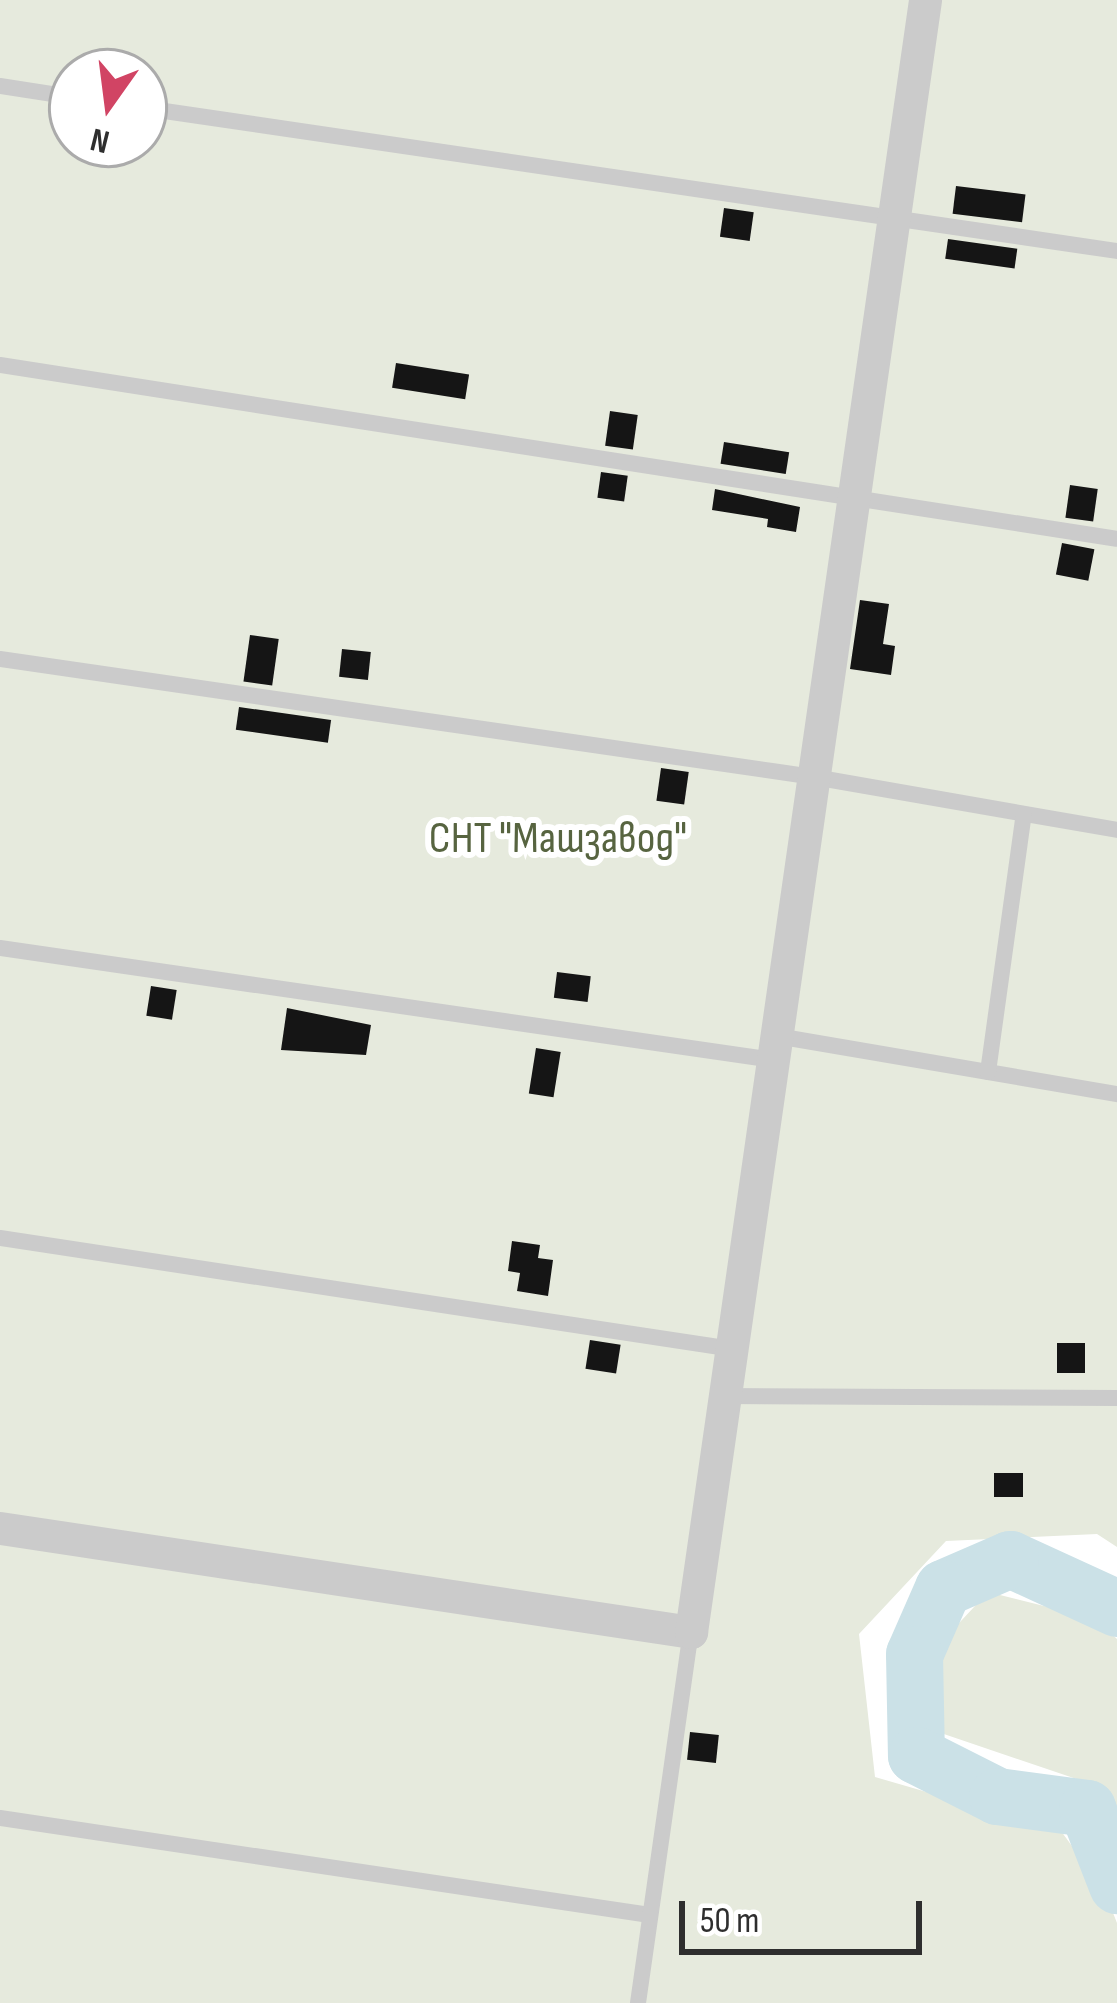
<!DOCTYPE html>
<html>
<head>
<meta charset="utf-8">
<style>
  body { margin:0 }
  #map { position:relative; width:1117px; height:2003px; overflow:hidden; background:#fff; font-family:"Sofia Sans Condensed",sans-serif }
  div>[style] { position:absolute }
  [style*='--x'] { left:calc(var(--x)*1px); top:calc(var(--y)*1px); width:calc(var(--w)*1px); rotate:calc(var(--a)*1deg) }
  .green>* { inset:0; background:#e6eadd }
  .river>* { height:57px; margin:-28.5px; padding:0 28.5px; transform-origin:28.5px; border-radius:28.5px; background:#cbe1e7 }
  .building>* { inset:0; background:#151515; transform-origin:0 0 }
  .service>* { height:16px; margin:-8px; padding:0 8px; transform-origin:8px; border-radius:8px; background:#cbcbcb }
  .minor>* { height:33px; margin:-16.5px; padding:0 16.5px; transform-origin:16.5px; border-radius:16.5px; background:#cbcbcb }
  span { translate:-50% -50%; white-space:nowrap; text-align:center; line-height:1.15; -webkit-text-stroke:12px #fff; paint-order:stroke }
  .park-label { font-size:45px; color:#576440 }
  .north { position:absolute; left:48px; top:48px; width:120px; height:120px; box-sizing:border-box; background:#fff; border:3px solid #ababab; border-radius:50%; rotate:194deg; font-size:33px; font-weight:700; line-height:48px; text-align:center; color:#2e2e2e }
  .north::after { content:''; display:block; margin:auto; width:42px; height:54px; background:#d14464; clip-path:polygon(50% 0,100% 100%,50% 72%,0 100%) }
  .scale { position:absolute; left:679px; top:1901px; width:243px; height:54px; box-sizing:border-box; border:6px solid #2e2e2e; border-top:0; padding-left:15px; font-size:36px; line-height:42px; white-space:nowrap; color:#2e2e2e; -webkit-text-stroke:9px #fff; paint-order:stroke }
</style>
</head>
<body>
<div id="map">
  <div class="green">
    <i style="clip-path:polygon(evenodd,0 0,1117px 0,1117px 1547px,1097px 1534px,946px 1541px,859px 1634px,875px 1777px,1061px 1831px,1104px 1890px,1117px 1923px,1117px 2003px,0 2003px,0 0,72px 72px,144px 72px,144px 144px,72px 144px,72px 72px)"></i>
    <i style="clip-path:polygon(988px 1592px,1096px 1619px,1117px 1639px,1117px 1809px,1109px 1790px,935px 1731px,933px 1651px)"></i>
  </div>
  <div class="river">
    <i style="--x:1117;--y:1608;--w:118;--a:-155.4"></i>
    <i style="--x:1010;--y:1559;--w:73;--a:156.6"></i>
    <i style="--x:943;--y:1588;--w:72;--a:113.7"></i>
    <i style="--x:914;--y:1654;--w:101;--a:88.9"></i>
    <i style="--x:916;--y:1755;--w:91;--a:26.8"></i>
    <i style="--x:997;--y:1796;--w:91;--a:7.6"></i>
    <i style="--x:1087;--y:1808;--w:83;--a:68.7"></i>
  </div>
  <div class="building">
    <i style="left:956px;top:186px;width:70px;height:28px;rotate:7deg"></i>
    <i style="left:724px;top:208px;width:30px;height:29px;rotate:8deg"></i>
    <i style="left:948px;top:239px;width:70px;height:20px;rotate:8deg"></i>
    <i style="left:396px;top:363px;width:74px;height:25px;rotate:9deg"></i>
    <i style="left:610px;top:411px;width:28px;height:35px;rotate:8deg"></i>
    <i style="left:724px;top:442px;width:66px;height:22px;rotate:9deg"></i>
    <i style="left:601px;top:472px;width:27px;height:26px;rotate:8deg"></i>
    <i style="left:1070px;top:485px;width:28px;height:33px;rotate:8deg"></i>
    <i style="clip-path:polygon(715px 489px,800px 507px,796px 532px,767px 527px,768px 519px,712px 510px)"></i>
    <i style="left:1062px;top:543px;width:33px;height:32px;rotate:11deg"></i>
    <i style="clip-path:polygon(860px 600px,889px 604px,883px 644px,895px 646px,891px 675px,850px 669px)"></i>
    <i style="left:250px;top:635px;width:29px;height:47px;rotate:8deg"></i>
    <i style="left:342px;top:649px;width:29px;height:28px;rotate:6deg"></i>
    <i style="left:239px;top:707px;width:93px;height:23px;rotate:8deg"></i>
    <i style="left:661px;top:768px;width:28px;height:33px;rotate:8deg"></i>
    <i style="left:557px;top:972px;width:34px;height:26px;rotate:7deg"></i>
    <i style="left:151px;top:986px;width:26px;height:30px;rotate:9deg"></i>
    <i style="clip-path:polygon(287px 1008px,371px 1025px,366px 1055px,281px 1050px)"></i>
    <i style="left:536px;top:1048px;width:25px;height:46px;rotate:9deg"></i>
    <i style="clip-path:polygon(512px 1241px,540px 1245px,538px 1258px,553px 1260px,548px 1296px,517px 1291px,520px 1273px,508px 1271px)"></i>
    <i style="left:590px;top:1340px;width:31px;height:29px;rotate:9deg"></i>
    <i style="left:1057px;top:1343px;width:28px;height:30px"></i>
    <i style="left:994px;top:1473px;width:29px;height:24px"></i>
    <i style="left:690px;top:1732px;width:29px;height:28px;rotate:6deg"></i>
  </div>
  <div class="service">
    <i style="--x:0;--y:86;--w:73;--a:8.7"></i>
    <i style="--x:144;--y:108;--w:983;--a:8.36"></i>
    <i style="--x:0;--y:365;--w:1130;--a:8.85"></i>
    <i style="--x:0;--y:659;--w:823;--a:8.25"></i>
    <i style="--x:814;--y:777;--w:308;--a:9.9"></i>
    <i style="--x:0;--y:948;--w:781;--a:8.24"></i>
    <i style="--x:777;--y:1036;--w:345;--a:9.7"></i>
    <i style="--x:988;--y:1072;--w:260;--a:-82.1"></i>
    <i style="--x:0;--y:1238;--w:740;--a:8.62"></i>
    <i style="--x:725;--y:1396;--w:392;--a:0.3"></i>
    <i style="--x:0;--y:1818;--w:657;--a:8.49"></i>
    <i style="--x:638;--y:2003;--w:375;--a:-81.9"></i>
  </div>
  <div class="minor">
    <i style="--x:0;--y:1528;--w:699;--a:8.56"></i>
    <i style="--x:691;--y:1632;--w:1649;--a:-81.84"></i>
  </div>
  <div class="park-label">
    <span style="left:558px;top:839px">СНТ "Машзавод"</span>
  </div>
  <div class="north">N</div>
  <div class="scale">50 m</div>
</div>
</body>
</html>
